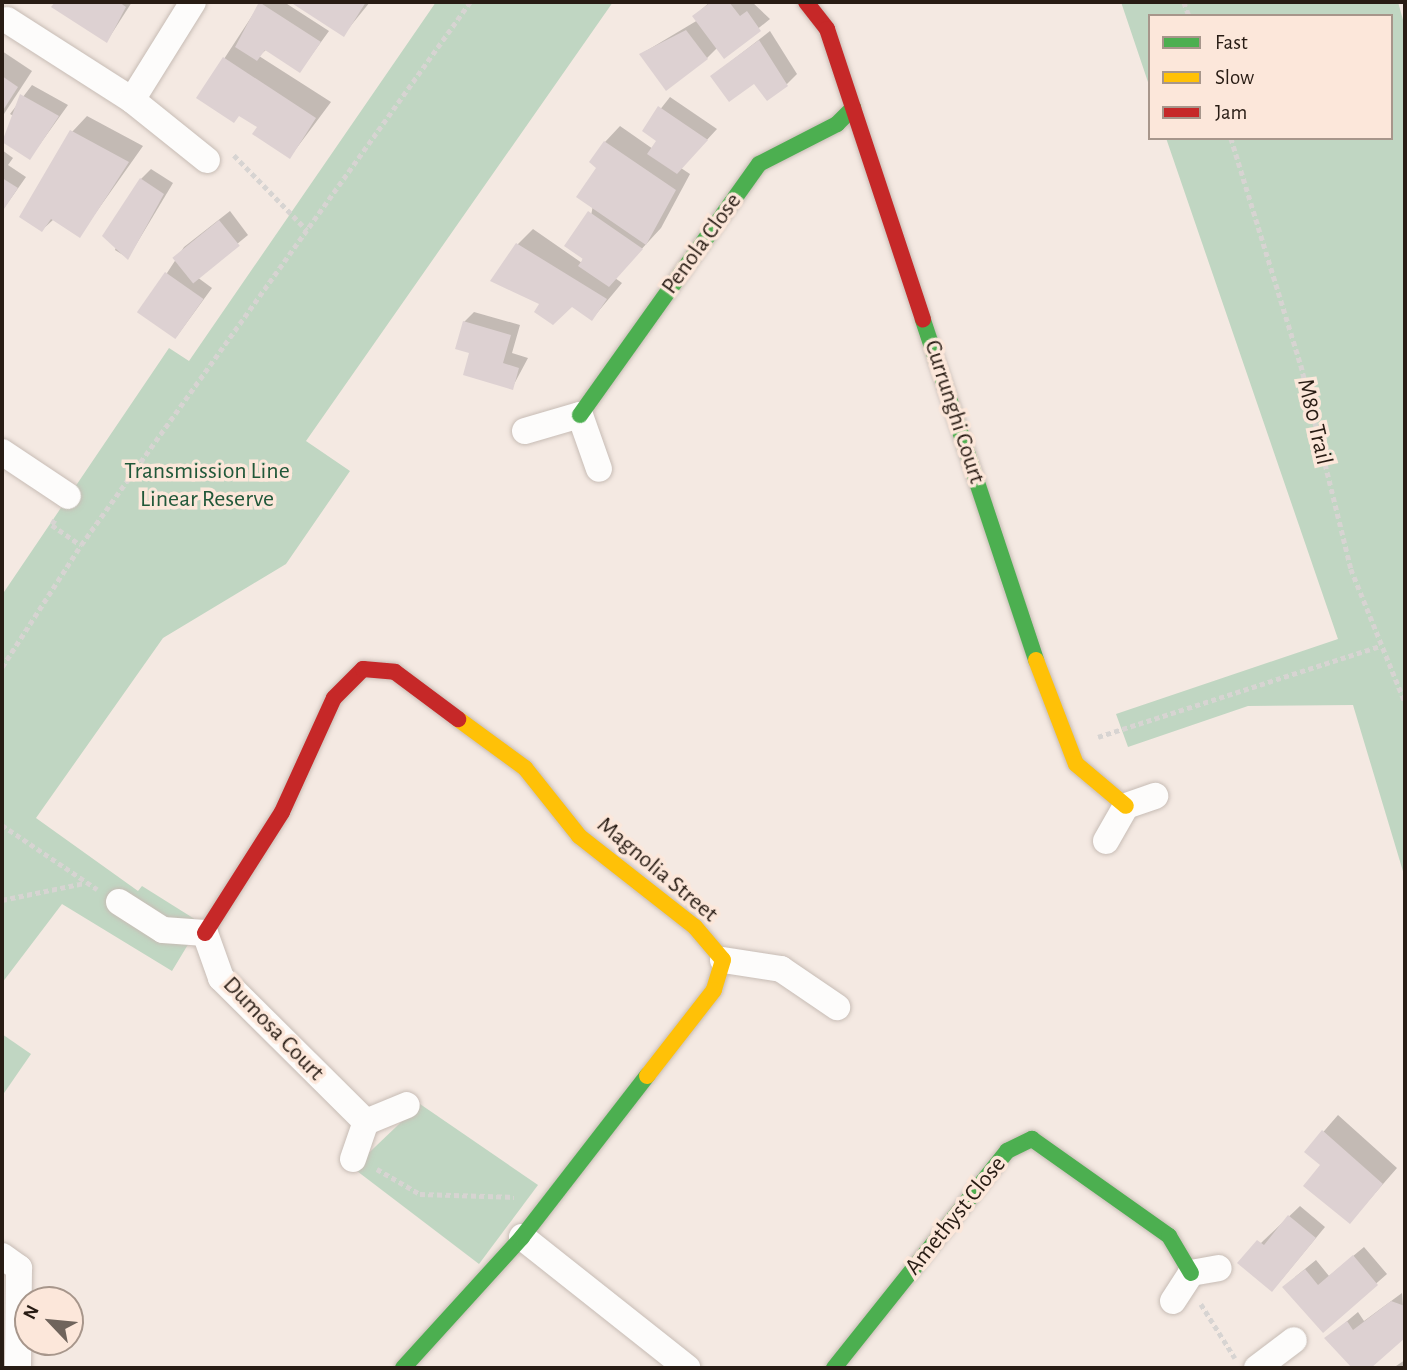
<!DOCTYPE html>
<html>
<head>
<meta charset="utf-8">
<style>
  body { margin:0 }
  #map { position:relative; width:1407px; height:1370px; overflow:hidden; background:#f4e9e2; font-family:"Alegreya Sans",sans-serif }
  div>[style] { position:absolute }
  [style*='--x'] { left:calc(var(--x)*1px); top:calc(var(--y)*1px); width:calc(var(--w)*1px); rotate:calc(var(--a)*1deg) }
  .green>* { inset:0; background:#c0d6c2 }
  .shadow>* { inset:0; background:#0003 }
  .building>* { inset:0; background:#ddd1d2; transform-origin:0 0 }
  .path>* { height:4.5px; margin-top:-2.25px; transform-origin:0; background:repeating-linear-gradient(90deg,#d7d4d2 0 5px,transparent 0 8.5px) }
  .roads { filter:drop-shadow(0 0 2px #c7bcb5) drop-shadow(0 0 2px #c7bcb5) }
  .street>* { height:26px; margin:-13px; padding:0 13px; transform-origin:13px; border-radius:13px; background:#fdfcfb }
  .fast>* { height:16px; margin:-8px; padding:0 8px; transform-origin:8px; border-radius:8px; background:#4caf50 }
  .slow>* { height:16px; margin:-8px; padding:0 8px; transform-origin:8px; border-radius:8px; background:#ffc107 }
  .jam>* { height:16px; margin:-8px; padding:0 8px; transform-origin:8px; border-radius:8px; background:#c62828 }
  span { translate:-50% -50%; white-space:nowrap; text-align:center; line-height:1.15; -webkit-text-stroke:7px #fce7da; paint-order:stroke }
  .street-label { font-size:24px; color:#281c14 }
  .park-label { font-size:24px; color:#215839 }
  .frame { position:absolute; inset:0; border:4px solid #281c14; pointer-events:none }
  .legend { position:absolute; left:1148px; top:14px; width:245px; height:126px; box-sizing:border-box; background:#fce7da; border:2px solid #a7968b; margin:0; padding:9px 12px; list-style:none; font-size:21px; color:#281c14 }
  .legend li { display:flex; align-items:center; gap:14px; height:35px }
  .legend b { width:35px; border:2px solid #a7968b }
  .north { position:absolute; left:14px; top:1286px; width:70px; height:70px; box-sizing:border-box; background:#fce7da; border:2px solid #a7968b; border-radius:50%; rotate:296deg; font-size:19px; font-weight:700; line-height:28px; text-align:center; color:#281c14 }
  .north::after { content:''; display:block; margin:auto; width:24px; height:32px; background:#6f645c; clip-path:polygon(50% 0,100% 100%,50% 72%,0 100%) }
</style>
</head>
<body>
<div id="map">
  <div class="green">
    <i style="clip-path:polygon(436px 2px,613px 2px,306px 441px,350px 471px,286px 564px,163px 638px,36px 818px,138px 891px,142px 886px,201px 923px,172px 971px,62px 904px,2px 983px,2px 595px,169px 348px,189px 361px)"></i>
    <i style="clip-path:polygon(1121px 2px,1398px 2px,1405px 27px,1405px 878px,1353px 705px,1248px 706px,1128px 747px,1116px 714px,1338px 639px,1166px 138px,1391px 138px,1391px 16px,1150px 16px,1150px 88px)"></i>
    <i style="clip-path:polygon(2px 1034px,31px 1054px,2px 1096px)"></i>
    <i style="clip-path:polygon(420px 1104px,538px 1185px,479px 1264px,353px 1168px)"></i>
  </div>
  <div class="shadow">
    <i style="clip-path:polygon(57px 2px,132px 2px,107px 41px,54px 7px)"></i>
    <i style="clip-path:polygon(261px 2px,284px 2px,329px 31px,300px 71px,267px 49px,259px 56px,331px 102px,290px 157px,259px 127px,224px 59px)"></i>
    <i style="clip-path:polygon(293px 2px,370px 2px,344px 34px)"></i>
    <i style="clip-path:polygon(710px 2px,752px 2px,770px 19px,724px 56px,718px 47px,707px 58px,641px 54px,698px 20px,694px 16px)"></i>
    <i style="clip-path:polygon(770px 31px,797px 74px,787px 84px,712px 76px)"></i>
    <i style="clip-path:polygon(2px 51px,32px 71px,2px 117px)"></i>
    <i style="clip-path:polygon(32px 85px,68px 105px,30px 158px,3px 140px,17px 118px,10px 114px)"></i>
    <i style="clip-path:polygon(670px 97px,717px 129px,681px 168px,690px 174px,661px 228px,615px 278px,622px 283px,592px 319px,572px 305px,542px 304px,517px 245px,533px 229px,582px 263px,605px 142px,620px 126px,653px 149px,659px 140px,644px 130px)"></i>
    <i style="clip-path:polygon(87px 116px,143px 146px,80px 235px,54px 219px,42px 230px,72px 132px)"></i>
    <i style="clip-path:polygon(2px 150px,13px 158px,8px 165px,26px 177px,2px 211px)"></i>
    <i style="clip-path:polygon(151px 169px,173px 183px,128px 258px,115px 250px,141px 179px)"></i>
    <i style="clip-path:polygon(230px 211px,248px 235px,197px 277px,212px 288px,177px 336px,167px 273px,184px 247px)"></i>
    <i style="clip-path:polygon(474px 312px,520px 325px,512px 353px,528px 358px,512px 388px,471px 352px,464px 322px)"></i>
    <i style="clip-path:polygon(1338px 1115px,1397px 1168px,1350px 1222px,1322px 1165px,1306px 1152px)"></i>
    <i style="clip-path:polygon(1300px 1206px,1325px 1227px,1282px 1279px,1240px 1263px)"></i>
    <i style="clip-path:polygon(1364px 1247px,1387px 1274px,1323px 1330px,1295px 1277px,1316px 1260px,1329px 1276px)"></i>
    <i style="clip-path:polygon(1402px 1293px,1405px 1337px,1368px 1368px,1353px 1368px,1327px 1338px,1358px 1312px,1364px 1321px)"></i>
    <i style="clip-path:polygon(1405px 1360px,1405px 1368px,1393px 1368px)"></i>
  </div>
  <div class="building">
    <i style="clip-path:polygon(55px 2px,119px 2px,126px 7px,107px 43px,51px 7px)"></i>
    <i style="clip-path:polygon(259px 2px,321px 42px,300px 73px,265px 50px,257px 61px,235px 47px)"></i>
    <i style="clip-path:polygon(290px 2px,366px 2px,344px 37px)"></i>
    <i style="clip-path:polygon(711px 2px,729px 2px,740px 16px,747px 11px,761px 31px,724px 59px,692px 16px)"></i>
    <i style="clip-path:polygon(686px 30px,708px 59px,666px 91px,639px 54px)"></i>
    <i style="clip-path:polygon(759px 40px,788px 86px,767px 101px,754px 84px,729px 102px,710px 76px)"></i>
    <i style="clip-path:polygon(223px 57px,316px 118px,290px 159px,252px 134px,257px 127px,239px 116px,234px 123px,196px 98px)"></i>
    <i style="clip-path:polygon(2px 76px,18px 87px,2px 112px)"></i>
    <i style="clip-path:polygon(20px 94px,59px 116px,30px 160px,2px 142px)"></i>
    <i style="clip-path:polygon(658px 106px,708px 140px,677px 174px,647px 154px,656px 141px,642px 131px)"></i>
    <i style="clip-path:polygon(70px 130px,129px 162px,80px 238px,51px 219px,42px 232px,19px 217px)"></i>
    <i style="clip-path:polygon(604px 141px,676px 190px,646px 245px,576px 197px,596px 168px,589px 162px)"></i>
    <i style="clip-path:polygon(2px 178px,18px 188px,2px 212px)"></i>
    <i style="clip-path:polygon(140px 178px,164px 194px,128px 260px,102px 236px)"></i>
    <i style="clip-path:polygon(588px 211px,643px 249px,609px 287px,578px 266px,583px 259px,564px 246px)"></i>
    <i style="left:219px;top:220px;width:33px;height:60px;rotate:51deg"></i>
    <i style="clip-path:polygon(516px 243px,607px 299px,592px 321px,572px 307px,553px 325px,534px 312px,539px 304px,490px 281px)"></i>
    <i style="left:165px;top:272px;width:47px;height:49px;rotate:35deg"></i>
    <i style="clip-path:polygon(463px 321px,511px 335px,503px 363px,519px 368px,513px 390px,463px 375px,469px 353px,455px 349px)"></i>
    <i style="clip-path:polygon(1322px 1130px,1383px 1184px,1350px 1224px,1303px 1186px,1320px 1165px,1304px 1152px)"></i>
    <i style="clip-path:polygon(1288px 1215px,1316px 1238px,1272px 1292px,1237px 1263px,1257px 1240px,1264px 1245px)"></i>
    <i style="clip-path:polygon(1353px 1255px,1378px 1285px,1323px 1333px,1282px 1287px,1305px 1269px,1318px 1285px)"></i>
    <i style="clip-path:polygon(1391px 1301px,1405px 1306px,1405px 1338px,1371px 1368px,1352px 1368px,1324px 1338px,1347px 1321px,1353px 1330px)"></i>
  </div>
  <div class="path">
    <i style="--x:1184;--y:2;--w:15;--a:70"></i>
    <i style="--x:1231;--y:138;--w:238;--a:72.9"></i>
    <i style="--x:1301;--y:365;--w:210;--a:76.2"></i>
    <i style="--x:1351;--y:569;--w:144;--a:67.9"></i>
    <i style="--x:234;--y:155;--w:105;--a:45.8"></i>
    <i style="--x:55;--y:520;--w:6;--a:121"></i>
    <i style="--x:52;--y:525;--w:35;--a:35"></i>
    <i style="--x:2;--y:667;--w:145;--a:-57.1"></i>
    <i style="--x:81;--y:545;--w:668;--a:-54.38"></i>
    <i style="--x:1098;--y:737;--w:296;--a:-17.9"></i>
    <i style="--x:2;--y:825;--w:115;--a:34"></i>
    <i style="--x:2;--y:900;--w:85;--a:-11.6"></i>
    <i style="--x:377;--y:1169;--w:50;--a:30.2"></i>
    <i style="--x:420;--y:1194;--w:94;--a:1.8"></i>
    <i style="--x:1201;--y:1304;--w:64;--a:57.8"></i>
  </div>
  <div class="roads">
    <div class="street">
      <i style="--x:7;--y:20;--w:148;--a:32.6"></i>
      <i style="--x:132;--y:100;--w:96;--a:38.7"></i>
      <i style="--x:132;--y:100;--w:115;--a:-58.1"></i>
      <i style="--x:525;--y:431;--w:57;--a:-16.2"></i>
      <i style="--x:580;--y:415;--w:57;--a:70.6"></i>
      <i style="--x:2;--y:452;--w:79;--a:33.7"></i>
      <i style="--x:1106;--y:841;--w:40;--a:-60.3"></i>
      <i style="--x:1126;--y:806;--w:31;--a:-19"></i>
      <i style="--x:119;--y:902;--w:52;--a:32.5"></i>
      <i style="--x:163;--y:930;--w:42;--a:4.1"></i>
      <i style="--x:205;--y:933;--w:48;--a:70.4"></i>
      <i style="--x:221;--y:978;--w:204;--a:44.8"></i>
      <i style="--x:723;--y:960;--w:59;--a:8.8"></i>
      <i style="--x:781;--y:969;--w:68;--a:34.2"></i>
      <i style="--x:353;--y:1159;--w:39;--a:-71"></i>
      <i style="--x:366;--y:1122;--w:44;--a:-22.5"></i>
      <i style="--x:522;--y:1237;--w:211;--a:38.4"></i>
      <i style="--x:2;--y:1256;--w:21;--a:35"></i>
      <i style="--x:19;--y:1268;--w:100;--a:90.6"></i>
      <i style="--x:1173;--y:1301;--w:33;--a:-57"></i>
      <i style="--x:1191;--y:1273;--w:28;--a:-10"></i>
      <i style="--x:1257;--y:1368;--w:46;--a:-37.1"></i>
    </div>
    <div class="fast">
      <i style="--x:923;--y:320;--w:358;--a:71.6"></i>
      <i style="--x:580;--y:415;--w:308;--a:-54.5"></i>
      <i style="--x:759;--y:164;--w:88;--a:-27.1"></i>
      <i style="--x:837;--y:124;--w:23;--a:-45"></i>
      <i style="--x:403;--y:1368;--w:177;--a:-47.7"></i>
      <i style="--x:522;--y:1237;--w:204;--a:-52.2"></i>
      <i style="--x:834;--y:1368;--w:278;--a:-51.4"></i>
      <i style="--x:1007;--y:1151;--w:28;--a:-26"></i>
      <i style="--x:1032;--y:1139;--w:168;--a:35.3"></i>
      <i style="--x:1169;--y:1236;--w:43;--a:59.3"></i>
    </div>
    <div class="slow">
      <i style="--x:1036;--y:660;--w:111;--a:69"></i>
      <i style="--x:1076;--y:764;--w:65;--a:40"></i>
      <i style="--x:458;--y:719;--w:83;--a:36.2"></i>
      <i style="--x:525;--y:768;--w:87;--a:51.5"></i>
      <i style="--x:579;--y:836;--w:147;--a:38.1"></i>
      <i style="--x:695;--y:927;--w:43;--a:49.7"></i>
      <i style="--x:723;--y:960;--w:31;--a:107"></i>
      <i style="--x:714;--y:990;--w:109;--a:127.9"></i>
    </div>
    <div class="jam">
      <i style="--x:806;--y:2;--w:34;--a:52"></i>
      <i style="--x:827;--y:29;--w:306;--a:71.7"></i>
      <i style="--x:205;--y:933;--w:143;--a:-57.5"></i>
      <i style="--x:282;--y:812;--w:125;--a:-65.5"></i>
      <i style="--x:334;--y:698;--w:41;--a:-45"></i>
      <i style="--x:363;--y:669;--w:32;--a:5"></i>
      <i style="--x:395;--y:672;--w:79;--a:36.7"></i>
    </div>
  </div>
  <div class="street-label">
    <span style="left:702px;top:244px;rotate:-54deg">Penola Close</span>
    <span style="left:954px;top:412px;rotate:72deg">Currunghi Court</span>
    <span style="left:1314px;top:422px;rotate:77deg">M80 Trail</span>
    <span style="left:657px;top:870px;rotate:40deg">Magnolia Street</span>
    <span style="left:273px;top:1029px;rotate:46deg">Dumosa Court</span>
    <span style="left:956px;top:1216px;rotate:-51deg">Amethyst Close</span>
  </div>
  <div class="park-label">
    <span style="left:207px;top:486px">Transmission Line<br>Linear Reserve</span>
  </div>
  <div class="frame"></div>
  <ul class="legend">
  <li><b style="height:9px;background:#4caf50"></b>Fast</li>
  <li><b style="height:9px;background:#ffc107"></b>Slow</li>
  <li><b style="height:9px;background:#c62828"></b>Jam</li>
  </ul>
  <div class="north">N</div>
</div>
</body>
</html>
